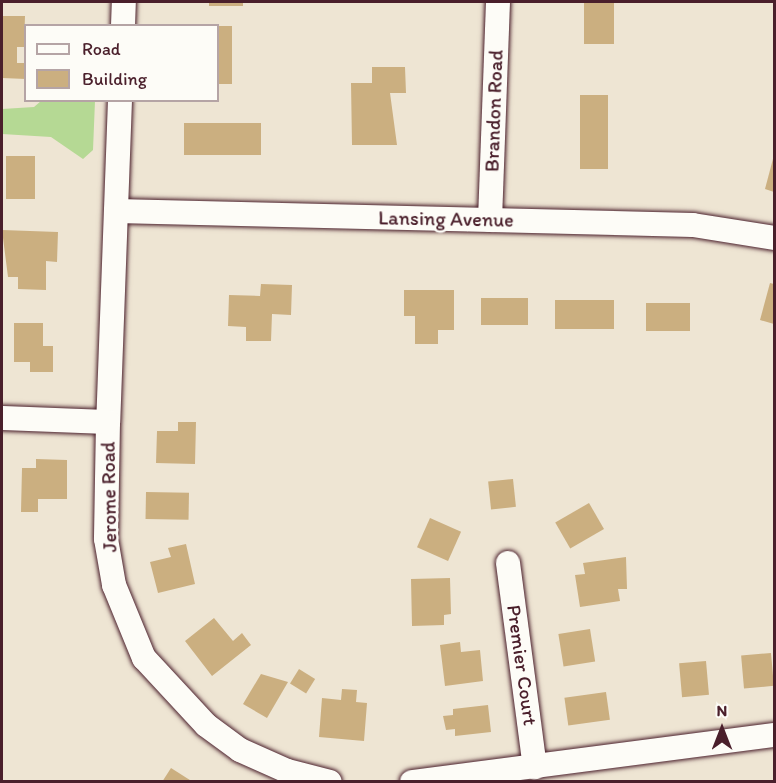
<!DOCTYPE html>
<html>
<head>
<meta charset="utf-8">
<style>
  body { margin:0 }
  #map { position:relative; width:776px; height:783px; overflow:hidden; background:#eee5d3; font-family:Itim,sans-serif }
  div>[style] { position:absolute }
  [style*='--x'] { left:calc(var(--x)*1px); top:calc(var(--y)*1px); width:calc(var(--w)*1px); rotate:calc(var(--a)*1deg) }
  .green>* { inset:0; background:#b5d994 }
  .building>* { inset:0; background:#cbaf80; transform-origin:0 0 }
  .roads { filter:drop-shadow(0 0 2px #4a1f2b) drop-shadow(0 0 2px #4a1f2b) }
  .minor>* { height:24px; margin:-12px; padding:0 12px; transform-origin:12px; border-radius:12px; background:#fdfcf7 }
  span { translate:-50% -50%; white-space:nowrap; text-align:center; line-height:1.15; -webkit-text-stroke:5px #fdfcf7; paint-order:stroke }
  .street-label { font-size:20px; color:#4a1f2b }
  .frame { position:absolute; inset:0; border:3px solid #4a1f2b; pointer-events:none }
  .legend { position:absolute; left:24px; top:24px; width:195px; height:78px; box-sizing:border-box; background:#fdfcf7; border:2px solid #b5a4a5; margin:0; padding:8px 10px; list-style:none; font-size:18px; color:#4a1f2b }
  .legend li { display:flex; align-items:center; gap:12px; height:30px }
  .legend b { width:30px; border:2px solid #b5a4a5 }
  .north { position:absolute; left:692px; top:699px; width:60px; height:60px; -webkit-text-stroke:4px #fdfcf7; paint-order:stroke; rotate:0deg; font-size:16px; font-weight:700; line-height:24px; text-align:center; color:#4a1f2b }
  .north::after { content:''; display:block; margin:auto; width:21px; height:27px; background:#4a1f2b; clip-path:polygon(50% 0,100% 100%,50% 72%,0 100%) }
</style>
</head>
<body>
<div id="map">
  <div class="green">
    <i style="clip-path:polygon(41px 101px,95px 101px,93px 150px,83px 159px,51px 137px,2px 134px,2px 109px,34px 107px)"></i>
  </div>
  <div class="building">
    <i style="left:209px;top:2px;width:34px;height:4px"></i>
    <i style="left:584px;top:2px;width:30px;height:42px"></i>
    <i style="clip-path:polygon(2px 16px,25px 16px,24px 47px,17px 47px,17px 63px,26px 63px,26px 79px,2px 78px)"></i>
    <i style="left:218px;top:26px;width:14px;height:58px"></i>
    <i style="clip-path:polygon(372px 67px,405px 67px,406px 93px,390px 93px,397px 145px,352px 145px,351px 83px,372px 83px)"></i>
    <i style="left:580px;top:95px;width:28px;height:74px"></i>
    <i style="left:261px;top:123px;width:32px;height:77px;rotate:90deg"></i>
    <i style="clip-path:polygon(774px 155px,774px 192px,765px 189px)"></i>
    <i style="left:6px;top:156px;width:29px;height:43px"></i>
    <i style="clip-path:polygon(2px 230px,58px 232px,57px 262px,46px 261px,46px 290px,18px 289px,18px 277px,8px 277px)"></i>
    <i style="clip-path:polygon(770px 283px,774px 284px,774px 324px,760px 320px)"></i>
    <i style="clip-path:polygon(261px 284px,292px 285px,291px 315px,272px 314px,271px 341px,246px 341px,246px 327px,228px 326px,229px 295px,260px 296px)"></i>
    <i style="clip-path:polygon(404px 290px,454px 290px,454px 330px,438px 330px,438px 344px,415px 344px,415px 316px,404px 316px)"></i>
    <i style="left:481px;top:298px;width:47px;height:27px"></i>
    <i style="left:555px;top:300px;width:59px;height:29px"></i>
    <i style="left:646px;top:303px;width:44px;height:28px"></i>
    <i style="clip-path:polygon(14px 323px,43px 323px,43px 346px,53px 346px,53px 372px,30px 372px,30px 362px,14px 362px)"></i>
    <i style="clip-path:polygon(178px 422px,196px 422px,195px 464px,156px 463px,157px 431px,178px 431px)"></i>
    <i style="clip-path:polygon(36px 459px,67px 460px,67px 499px,38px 499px,38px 512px,21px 512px,22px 468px,36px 468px)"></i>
    <i style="left:513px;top:479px;width:28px;height:25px;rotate:84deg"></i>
    <i style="left:146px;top:492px;width:43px;height:27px;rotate:1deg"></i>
    <i style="left:589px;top:503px;width:30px;height:39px;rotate:60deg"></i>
    <i style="left:430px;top:518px;width:34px;height:32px;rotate:24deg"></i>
    <i style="clip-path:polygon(186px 544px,195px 584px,158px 593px,150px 562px,171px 557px,168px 548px)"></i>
    <i style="clip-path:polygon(626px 557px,627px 589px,618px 589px,620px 601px,580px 607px,575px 575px,585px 574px,583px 563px)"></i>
    <i style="clip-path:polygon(450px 578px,451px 614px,444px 615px,444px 625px,412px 626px,411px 579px)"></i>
    <i style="clip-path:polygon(214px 618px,233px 641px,242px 633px,251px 645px,212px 676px,185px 641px)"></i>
    <i style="left:590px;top:629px;width:33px;height:32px;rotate:81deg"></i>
    <i style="clip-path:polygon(460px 642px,461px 652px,480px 650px,483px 681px,445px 686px,440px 645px)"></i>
    <i style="left:771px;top:653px;width:33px;height:30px;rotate:85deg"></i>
    <i style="left:706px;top:661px;width:34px;height:27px;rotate:85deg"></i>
    <i style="left:299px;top:669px;width:19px;height:17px;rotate:32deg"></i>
    <i style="clip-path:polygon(261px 674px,288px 682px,267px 718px,243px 704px)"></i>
    <i style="clip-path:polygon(342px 689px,357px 690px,356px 702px,367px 703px,364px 741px,319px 737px,322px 698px,341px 700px)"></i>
    <i style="left:606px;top:692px;width:28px;height:42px;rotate:82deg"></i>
    <i style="clip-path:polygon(488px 705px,491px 732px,455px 736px,455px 729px,446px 730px,443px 716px,453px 715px,453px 709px)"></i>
    <i style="clip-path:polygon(171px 768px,193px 782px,162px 782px)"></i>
  </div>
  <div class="roads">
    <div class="minor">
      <i style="--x:123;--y:26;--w:24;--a:-88"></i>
      <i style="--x:120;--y:100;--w:322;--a:92.1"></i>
      <i style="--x:108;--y:422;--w:117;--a:91"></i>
      <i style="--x:106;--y:539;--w:47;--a:80.1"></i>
      <i style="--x:114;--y:585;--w:79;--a:67.7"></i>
      <i style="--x:144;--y:658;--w:91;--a:47.2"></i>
      <i style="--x:206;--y:725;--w:42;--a:36.3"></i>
      <i style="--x:240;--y:750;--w:51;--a:24.1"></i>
      <i style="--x:287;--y:771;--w:44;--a:14.3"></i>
      <i style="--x:116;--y:211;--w:577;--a:1.39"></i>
      <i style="--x:693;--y:225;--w:82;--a:9.1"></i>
      <i style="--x:490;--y:220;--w:218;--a:-87.9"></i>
      <i style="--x:2;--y:418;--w:106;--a:2.2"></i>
      <i style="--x:508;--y:563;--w:206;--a:82.5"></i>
      <i style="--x:412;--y:782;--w:365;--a:-7.4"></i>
    </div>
  </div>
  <div class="street-label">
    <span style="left:494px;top:111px;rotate:-88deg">Brandon Road</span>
    <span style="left:446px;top:219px;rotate:1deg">Lansing Avenue</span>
    <span style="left:109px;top:497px;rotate:-91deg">Jerome Road</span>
    <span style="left:522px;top:665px;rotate:82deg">Premier Court</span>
  </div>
  <div class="frame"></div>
  <ul class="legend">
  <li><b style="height:8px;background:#fdfcf7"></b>Road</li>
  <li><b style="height:16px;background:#cbaf80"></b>Building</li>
  </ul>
  <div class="north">N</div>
</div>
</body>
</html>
